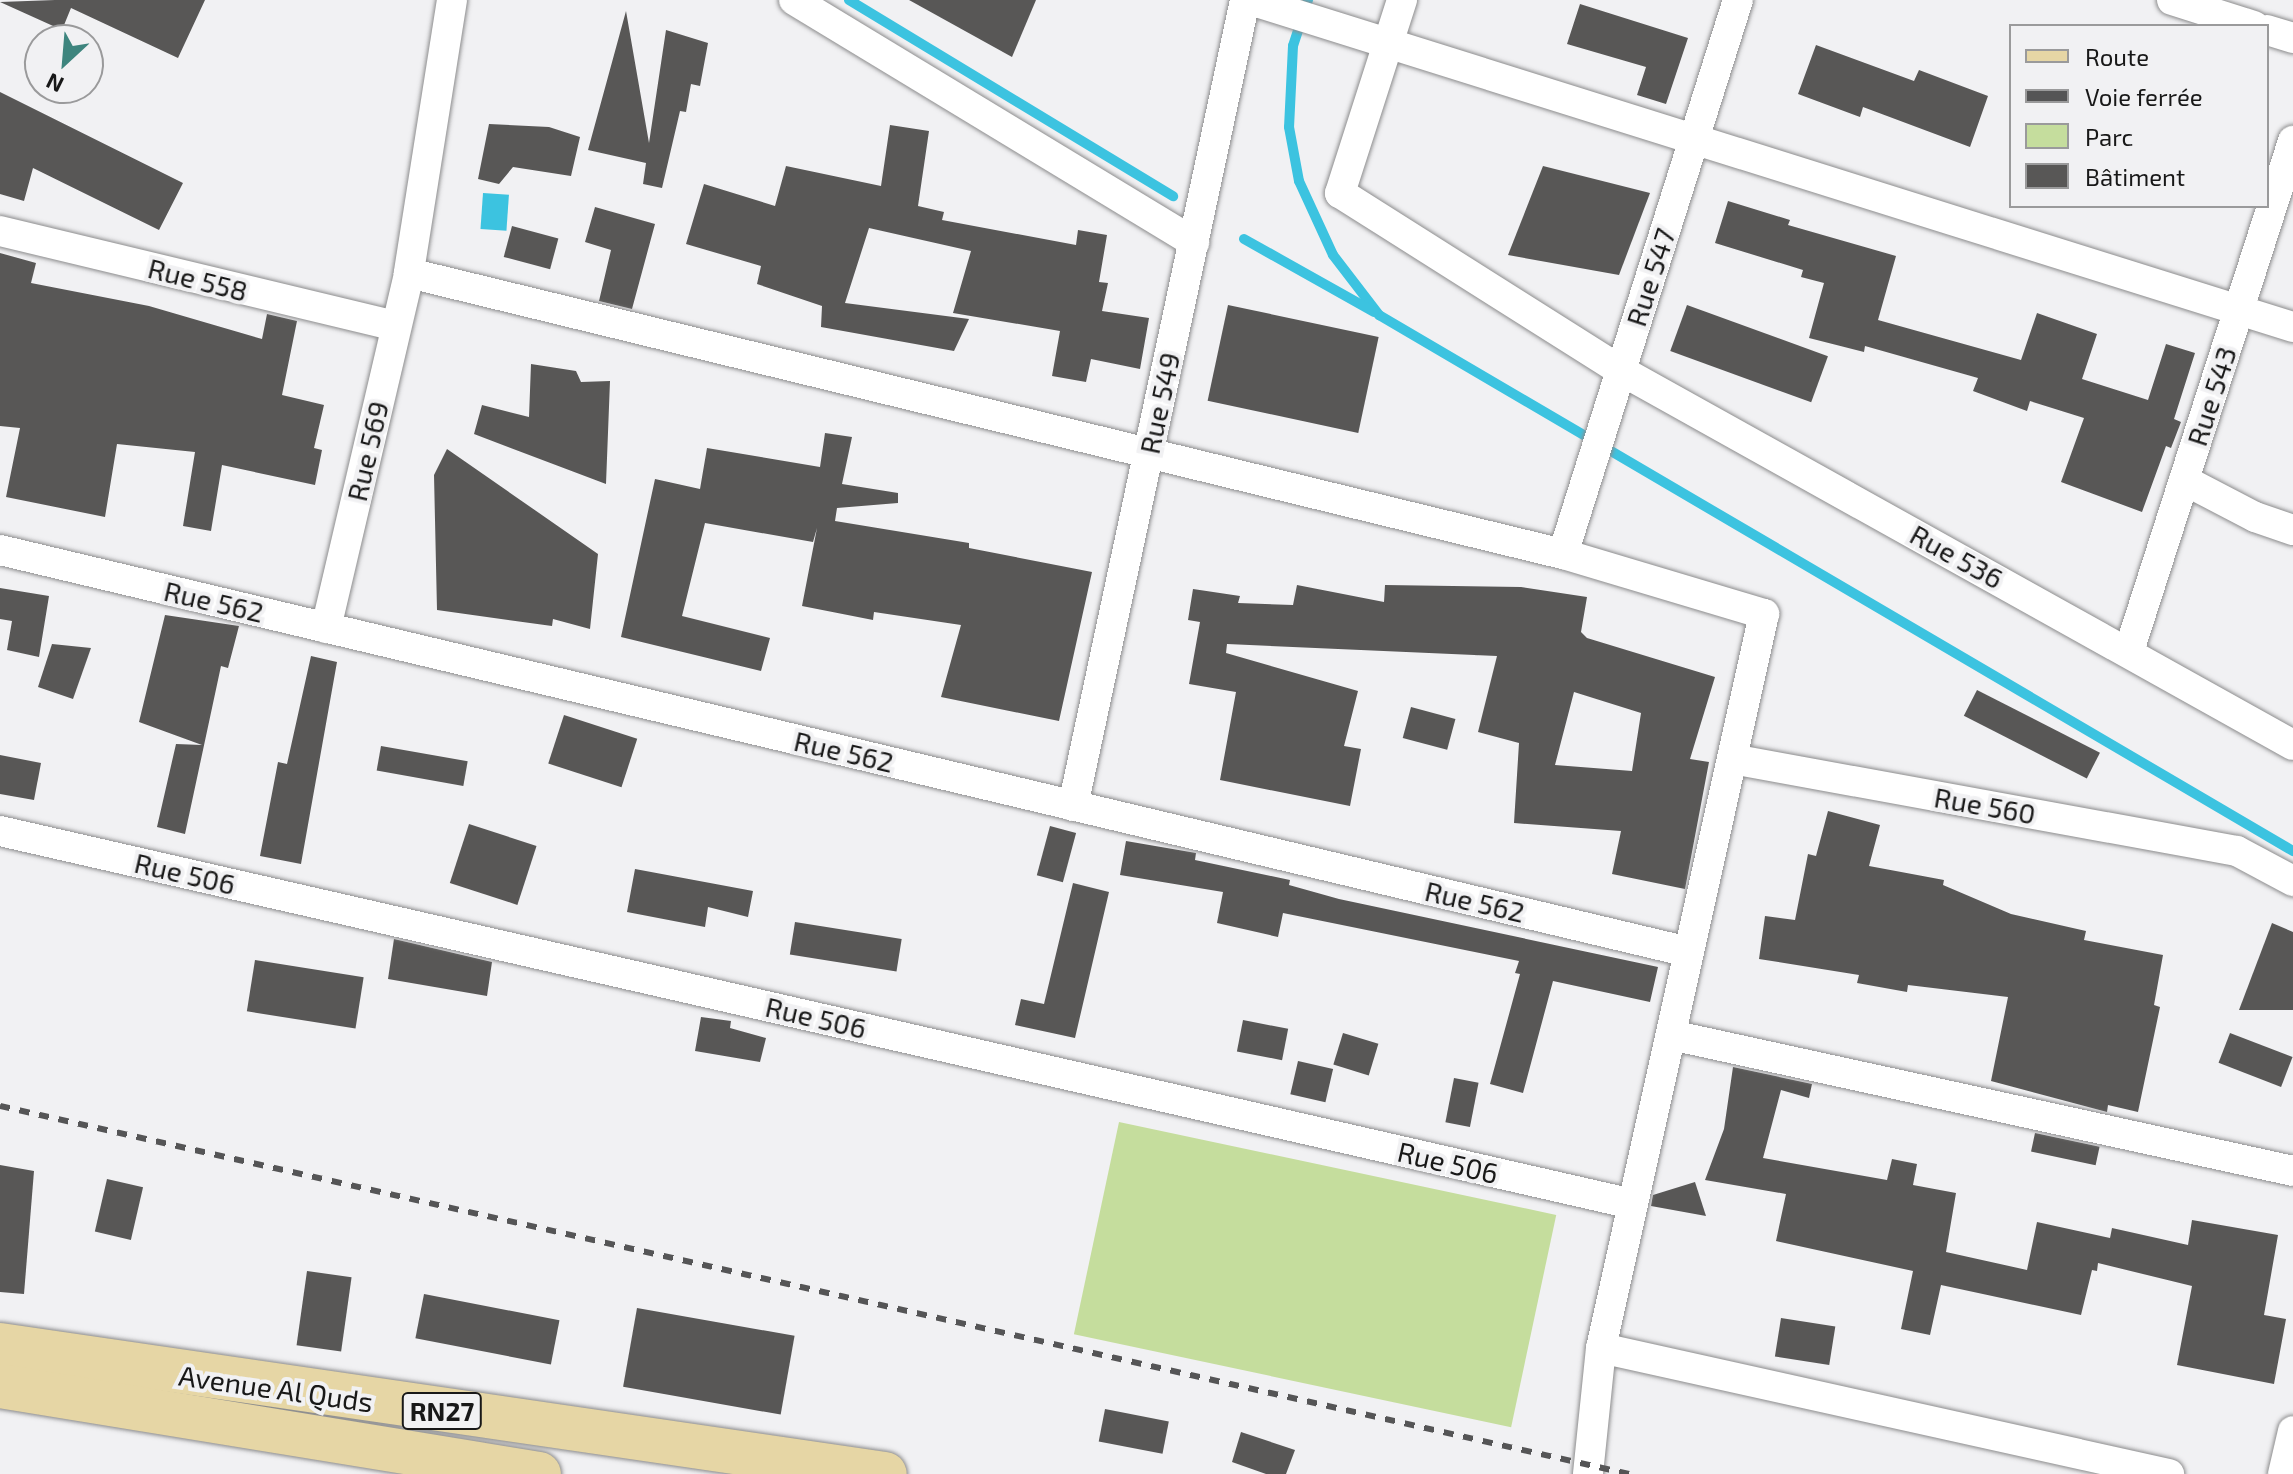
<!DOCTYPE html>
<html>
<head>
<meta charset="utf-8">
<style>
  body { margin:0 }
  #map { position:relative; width:2293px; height:1474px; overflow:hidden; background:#f1f1f3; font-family:"Exo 2",sans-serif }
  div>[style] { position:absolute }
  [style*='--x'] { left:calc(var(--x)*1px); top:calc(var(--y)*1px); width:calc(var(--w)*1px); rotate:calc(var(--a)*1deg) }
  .green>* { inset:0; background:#c5dd9d; transform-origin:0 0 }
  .water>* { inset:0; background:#3cc3e0; transform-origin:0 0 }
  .stream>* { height:10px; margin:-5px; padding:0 5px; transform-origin:5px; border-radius:5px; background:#3cc3e0 }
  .building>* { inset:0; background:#585756; transform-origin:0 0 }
  .roads { filter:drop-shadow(0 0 2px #8c8c8d) drop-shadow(0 0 2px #8c8c8d) }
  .street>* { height:30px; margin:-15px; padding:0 15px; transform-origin:15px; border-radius:15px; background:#fff }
  .primary>* { height:44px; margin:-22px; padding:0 22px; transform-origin:22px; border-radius:22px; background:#e6d6a5 }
  .rail>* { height:6px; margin-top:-3px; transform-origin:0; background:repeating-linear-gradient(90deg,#555556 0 10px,transparent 0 20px) }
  span { translate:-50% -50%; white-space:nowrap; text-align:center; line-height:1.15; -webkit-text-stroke:8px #f1f1f3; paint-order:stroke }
  .shield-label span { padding:2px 6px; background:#f1f1f3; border:2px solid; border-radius:6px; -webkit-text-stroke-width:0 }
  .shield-label { font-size:26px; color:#181818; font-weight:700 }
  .street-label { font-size:28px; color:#181818 }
  .legend { position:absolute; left:2009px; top:24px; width:260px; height:184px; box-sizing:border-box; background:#f1f1f3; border:2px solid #9a9a9b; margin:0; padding:10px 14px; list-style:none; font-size:24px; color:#181818 }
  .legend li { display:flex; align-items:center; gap:16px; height:40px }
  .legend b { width:40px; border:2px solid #9a9a9b }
  .north { position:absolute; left:24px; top:24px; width:80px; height:80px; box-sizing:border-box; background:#f1f1f3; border:2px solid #9a9a9b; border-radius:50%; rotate:206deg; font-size:22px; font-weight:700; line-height:32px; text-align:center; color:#181818 }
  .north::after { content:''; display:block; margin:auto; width:28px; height:36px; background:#3e857e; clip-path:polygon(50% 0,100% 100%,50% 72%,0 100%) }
</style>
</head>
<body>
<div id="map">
  <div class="green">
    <i style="left:1119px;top:1122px;width:447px;height:217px;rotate:12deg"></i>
  </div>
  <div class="water">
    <i style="left:483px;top:193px;width:26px;height:36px;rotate:4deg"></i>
  </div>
  <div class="stream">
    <i style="--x:849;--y:0;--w:379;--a:31.2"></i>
    <i style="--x:1308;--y:0;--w:48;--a:108.1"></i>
    <i style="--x:1293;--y:46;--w:81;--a:92.8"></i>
    <i style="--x:1289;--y:127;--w:55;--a:79.5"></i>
    <i style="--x:1299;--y:181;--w:81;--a:65.3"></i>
    <i style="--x:1333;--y:255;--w:76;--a:52.5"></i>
    <i style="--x:1379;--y:315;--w:1060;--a:30.39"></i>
    <i style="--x:1244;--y:239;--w:149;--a:29.3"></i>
  </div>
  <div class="building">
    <i style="clip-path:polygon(55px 0,205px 0,178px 58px,71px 8px,62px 30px,0 2px)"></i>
    <i style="clip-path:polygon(909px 0,1036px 0,1012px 57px)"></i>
    <i style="clip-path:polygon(1580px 4px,1688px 38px,1666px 104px,1637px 95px,1646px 67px,1567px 44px)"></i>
    <i style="clip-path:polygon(626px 11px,649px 143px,666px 30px,708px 43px,700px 86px,691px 84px,686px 112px,680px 111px,662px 188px,643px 184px,646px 163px,588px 150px)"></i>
    <i style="clip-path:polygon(1816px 45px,1914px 81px,1919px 70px,1988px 96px,1970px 147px,1863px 107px,1860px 117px,1798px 94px)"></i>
    <i style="clip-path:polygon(0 92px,183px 183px,159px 230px,33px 168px,24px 201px,0 194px)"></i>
    <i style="clip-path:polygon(489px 124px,549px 127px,580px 137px,571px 176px,513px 167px,499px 184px,478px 179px)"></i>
    <i style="clip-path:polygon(890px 125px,929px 131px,918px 206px,944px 212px,942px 220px,1076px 245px,1078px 230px,1107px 235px,1099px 282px,1108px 283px,1102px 311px,1149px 318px,1140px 369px,1091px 359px,1086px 382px,1052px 376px,1060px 331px,953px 313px,971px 251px,869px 228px,845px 303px,969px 319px,954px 351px,821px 327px,822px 306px,757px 284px,761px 266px,686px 244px,704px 184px,775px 206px,786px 166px,881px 186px)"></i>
    <i style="clip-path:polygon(1543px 166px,1650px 193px,1619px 275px,1508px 255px)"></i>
    <i style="clip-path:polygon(1728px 201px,1790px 220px,1788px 225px,1896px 256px,1878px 320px,2021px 360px,2037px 313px,2097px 334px,2082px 379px,2148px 400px,2166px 344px,2195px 353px,2174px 419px,2181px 422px,2171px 448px,2166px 446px,2142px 512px,2061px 482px,2084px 418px,2030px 401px,2027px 411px,1973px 391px,1978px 378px,1865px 346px,1864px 352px,1809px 338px,1824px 283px,1801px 277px,1803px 270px,1715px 243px)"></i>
    <i style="clip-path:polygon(595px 207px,655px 224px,632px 309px,599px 301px,611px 250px,585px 242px)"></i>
    <i style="left:512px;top:226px;width:48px;height:32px;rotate:15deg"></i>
    <i style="clip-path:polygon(0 253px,36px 263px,31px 283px,149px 306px,262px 339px,267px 314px,297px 321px,282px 395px,324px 405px,314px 448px,322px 450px,315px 485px,222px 465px,211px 531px,183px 526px,195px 452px,117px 444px,105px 517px,6px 497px,20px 428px,0 426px)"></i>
    <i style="left:1228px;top:305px;width:154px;height:98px;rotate:12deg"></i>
    <i style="left:1687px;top:305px;width:150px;height:49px;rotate:20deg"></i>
    <i style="clip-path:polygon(531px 364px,576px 371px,581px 382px,610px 381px,606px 484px,474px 434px,482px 405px,529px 417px)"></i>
    <i style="clip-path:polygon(825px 433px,852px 437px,842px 484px,898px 493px,898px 503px,837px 508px,835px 521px,969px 543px,969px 548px,1092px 572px,1059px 721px,941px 697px,961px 625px,874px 612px,873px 620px,802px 606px,817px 528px,813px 542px,705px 523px,682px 616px,770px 638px,761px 671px,621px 637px,655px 479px,700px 489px,707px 448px,820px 467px)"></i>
    <i style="clip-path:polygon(447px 449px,598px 554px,590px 629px,553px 619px,552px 626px,437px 610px,434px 475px)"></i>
    <i style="clip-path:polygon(evenodd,1297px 585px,1384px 602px,1385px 585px,1521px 587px,1587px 597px,1581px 632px,1587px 638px,1715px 677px,1690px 759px,1709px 762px,1685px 889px,1612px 874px,1621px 831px,1514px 823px,1519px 743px,1478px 732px,1497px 656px,1227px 644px,1226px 653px,1358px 691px,1344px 746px,1361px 749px,1350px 806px,1220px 780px,1236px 692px,1189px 684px,1200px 622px,1188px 620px,1193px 589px,1240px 596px,1238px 603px,1293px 605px,1297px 585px,1574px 692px,1641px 713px,1632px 771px,1555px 765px,1574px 692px)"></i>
    <i style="clip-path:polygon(0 588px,49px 596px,39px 657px,7px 650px,12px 621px,0 619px)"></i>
    <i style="clip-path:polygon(165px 615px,239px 626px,228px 668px,221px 666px,185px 834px,157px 827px,176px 744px,202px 745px,139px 722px)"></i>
    <i style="clip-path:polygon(52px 644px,91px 648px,73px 699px,38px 687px)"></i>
    <i style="clip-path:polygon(311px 656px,337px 662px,301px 864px,260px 856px,278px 762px,287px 764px)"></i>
    <i style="left:1977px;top:690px;width:138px;height:29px;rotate:27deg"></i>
    <i style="left:1411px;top:707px;width:46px;height:32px;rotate:15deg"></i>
    <i style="left:564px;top:715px;width:77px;height:51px;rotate:18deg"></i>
    <i style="left:381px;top:746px;width:88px;height:25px;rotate:10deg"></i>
    <i style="clip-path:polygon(0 755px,41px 763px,34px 800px,0 794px)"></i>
    <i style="clip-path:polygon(1828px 811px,1880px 825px,1869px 866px,1944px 880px,1943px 885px,2011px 914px,2086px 931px,2084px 940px,2163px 955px,2154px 1005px,2160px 1007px,2138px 1112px,2108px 1105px,2107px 1112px,1991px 1081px,2008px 997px,1908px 985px,1907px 992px,1857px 983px,1859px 975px,1759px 959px,1765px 916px,1795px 920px,1808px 854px,1816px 856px)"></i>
    <i style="left:469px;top:824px;width:71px;height:62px;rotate:18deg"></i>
    <i style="left:1050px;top:826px;width:27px;height:51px;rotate:15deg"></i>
    <i style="clip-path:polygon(1126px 841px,1196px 853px,1195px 860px,1290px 880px,1289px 885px,1339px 899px,1658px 967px,1650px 1002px,1553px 981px,1523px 1093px,1490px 1084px,1520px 974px,1515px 973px,1519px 961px,1283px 913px,1278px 937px,1217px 923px,1223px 892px,1120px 875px)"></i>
    <i style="clip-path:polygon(635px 869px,753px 891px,748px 917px,708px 907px,705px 927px,627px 912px)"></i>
    <i style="clip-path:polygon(1073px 883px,1109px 892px,1075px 1038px,1015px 1025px,1021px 999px,1044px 1004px)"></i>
    <i style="left:795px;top:922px;width:108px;height:33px;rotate:9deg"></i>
    <i style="clip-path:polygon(2272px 923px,2293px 932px,2293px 1010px,2239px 1010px)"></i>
    <i style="clip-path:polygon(394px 939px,492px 962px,487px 996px,388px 979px)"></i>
    <i style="left:255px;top:960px;width:110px;height:52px;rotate:9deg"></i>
    <i style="clip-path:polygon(701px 1017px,731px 1021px,730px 1028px,766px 1038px,760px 1062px,695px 1051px)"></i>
    <i style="left:1243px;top:1020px;width:46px;height:32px;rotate:11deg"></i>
    <i style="left:1343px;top:1033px;width:37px;height:33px;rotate:17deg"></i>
    <i style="left:2230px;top:1033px;width:67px;height:32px;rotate:21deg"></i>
    <i style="left:1298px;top:1061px;width:36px;height:34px;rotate:13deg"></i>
    <i style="clip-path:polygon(1733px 1067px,1812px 1084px,1809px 1098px,1781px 1090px,1763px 1158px,1887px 1180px,1892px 1159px,1917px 1164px,1913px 1185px,1956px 1193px,1946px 1252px,2027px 1270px,2037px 1222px,2110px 1238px,2112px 1228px,2188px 1245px,2192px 1220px,2278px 1235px,2264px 1315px,2286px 1319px,2274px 1384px,2177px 1365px,2192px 1286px,2098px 1263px,2097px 1271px,2092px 1270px,2081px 1315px,1941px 1285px,1930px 1335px,1901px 1329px,1913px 1271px,1776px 1241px,1786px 1194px,1705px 1180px,1724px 1129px)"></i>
    <i style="left:1454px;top:1078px;width:25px;height:45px;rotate:11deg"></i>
    <i style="left:2035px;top:1133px;width:66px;height:19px;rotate:12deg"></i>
    <i style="clip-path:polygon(0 1165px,34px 1171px,24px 1294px,0 1292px)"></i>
    <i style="left:107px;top:1179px;width:37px;height:54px;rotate:13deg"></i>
    <i style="clip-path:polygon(1695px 1182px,1706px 1216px,1651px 1206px,1653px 1195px)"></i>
    <i style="left:307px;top:1271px;width:45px;height:75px;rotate:8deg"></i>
    <i style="left:424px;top:1294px;width:138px;height:45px;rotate:11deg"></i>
    <i style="left:637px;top:1308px;width:160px;height:80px;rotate:10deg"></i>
    <i style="left:1781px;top:1318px;width:55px;height:39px;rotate:9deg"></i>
    <i style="left:1105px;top:1409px;width:65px;height:33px;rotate:11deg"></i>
    <i style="clip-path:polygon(1241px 1432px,1295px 1450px,1286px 1474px,1266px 1474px,1232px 1462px)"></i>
  </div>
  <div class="roads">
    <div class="street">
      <i style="--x:452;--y:0;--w:276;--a:99"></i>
      <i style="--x:409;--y:273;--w:1188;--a:13.69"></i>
      <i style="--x:1563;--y:554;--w:210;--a:16.6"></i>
      <i style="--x:1764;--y:614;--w:752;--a:102.52"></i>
      <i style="--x:1601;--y:1348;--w:127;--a:95.9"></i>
      <i style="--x:794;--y:0;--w:468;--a:31.2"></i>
      <i style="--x:1250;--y:0;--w:1093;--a:17.41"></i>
      <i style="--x:1402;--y:0;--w:203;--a:107.8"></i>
      <i style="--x:1340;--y:193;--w:331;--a:32.3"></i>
      <i style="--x:1620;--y:370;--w:770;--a:29.13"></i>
      <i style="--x:2172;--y:0;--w:86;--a:17.6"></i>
      <i style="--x:2267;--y:30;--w:27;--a:17"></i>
      <i style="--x:0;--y:231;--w:407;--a:13.5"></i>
      <i style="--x:2184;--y:480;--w:80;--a:27.5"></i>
      <i style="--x:2255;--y:517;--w:40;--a:18.9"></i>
      <i style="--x:0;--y:550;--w:1736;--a:13.39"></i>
      <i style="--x:1563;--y:554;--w:581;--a:-72.47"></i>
      <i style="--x:326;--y:628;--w:365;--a:-76.8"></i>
      <i style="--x:2129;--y:651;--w:536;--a:-72.17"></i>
      <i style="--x:1732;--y:759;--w:513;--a:10.32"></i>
      <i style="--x:2237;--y:851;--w:64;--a:28.2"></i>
      <i style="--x:1073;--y:806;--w:824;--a:-77.95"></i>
      <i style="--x:0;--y:831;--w:1675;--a:12.87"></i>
      <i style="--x:1671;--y:1035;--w:637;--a:12.33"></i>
      <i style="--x:1601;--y:1348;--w:582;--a:12.51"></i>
      <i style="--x:2283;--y:1474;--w:44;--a:-76.9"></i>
    </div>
    <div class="primary">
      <i style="--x:0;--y:1345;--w:894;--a:8.29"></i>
      <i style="--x:0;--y:1386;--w:546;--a:9.27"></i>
    </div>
  </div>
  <div class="rail">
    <i style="--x:0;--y:1106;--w:1670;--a:12.73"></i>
  </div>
  <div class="shield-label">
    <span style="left:442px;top:1411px">RN27</span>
  </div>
  <div class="street-label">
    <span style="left:1650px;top:277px;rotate:-72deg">Rue 547</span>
    <span style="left:198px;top:279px;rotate:14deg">Rue 558</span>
    <span style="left:2211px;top:396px;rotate:-72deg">Rue 543</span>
    <span style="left:1159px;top:403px;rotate:-78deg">Rue 549</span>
    <span style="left:367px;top:451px;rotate:-77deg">Rue 569</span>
    <span style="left:1957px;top:556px;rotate:29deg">Rue 536</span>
    <span style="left:214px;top:601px;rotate:13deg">Rue 562</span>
    <span style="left:844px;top:751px;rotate:13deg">Rue 562</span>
    <span style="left:1985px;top:805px;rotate:10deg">Rue 560</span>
    <span style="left:185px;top:873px;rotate:13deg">Rue 506</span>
    <span style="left:1475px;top:901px;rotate:13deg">Rue 562</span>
    <span style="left:816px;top:1017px;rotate:13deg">Rue 506</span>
    <span style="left:1448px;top:1162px;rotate:13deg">Rue 506</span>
    <span style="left:276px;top:1388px;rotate:8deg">Avenue Al Quds</span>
  </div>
  <ul class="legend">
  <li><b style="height:10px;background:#e6d6a5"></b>Route</li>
  <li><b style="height:10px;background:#555556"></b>Voie ferrée</li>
  <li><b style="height:22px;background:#c5dd9d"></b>Parc</li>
  <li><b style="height:22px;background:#585756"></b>Bâtiment</li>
  </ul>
  <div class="north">N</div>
</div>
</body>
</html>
